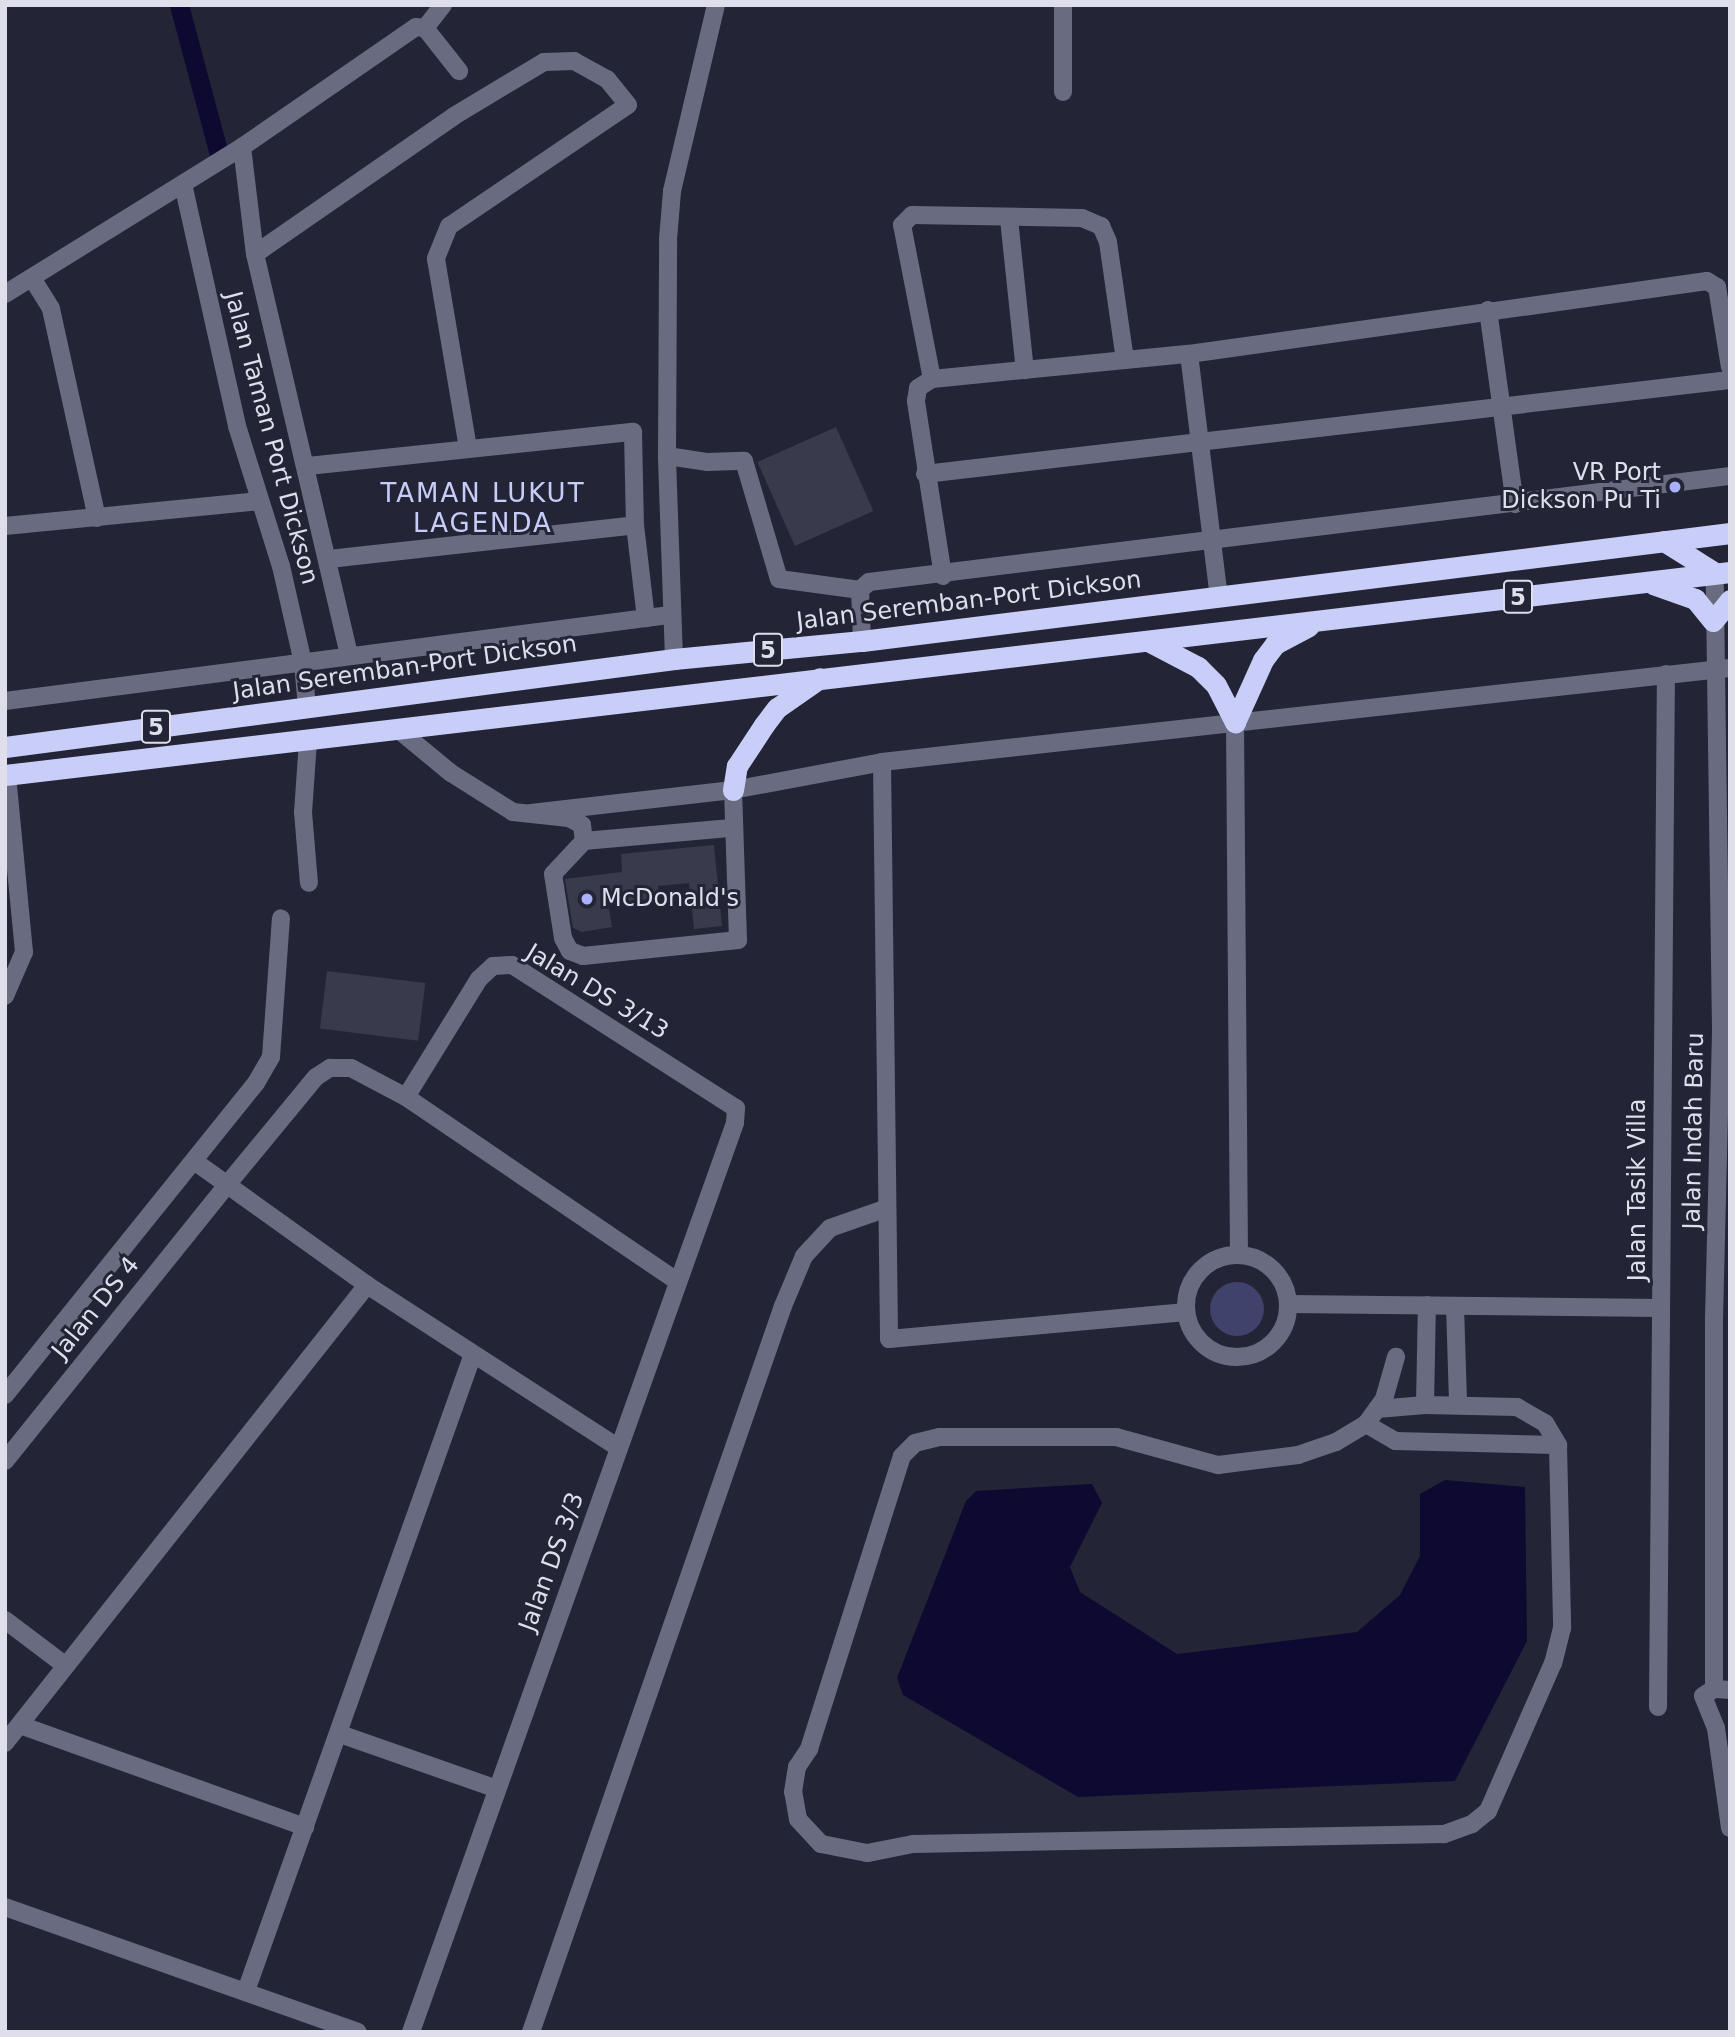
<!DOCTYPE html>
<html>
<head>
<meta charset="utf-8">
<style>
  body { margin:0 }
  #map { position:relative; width:1735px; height:2037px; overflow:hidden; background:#232536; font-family:"DejaVu Sans",sans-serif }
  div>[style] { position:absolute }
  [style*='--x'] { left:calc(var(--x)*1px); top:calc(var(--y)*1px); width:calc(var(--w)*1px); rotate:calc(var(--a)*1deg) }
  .green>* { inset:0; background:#40426c }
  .round { border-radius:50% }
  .water>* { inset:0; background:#0d0931 }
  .canal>* { height:19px; margin:-9.5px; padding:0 9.5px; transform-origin:9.5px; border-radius:9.5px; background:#0d0931 }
  .building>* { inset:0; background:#393b4d; transform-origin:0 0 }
  .minor>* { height:18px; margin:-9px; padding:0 9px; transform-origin:9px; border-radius:9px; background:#696c81 }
  .minor>.ring { margin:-9px; padding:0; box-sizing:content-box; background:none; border:18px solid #696c81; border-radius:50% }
  .highway>* { height:21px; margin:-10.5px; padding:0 10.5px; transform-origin:10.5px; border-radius:10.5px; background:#c9cef9 }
  .dots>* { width:19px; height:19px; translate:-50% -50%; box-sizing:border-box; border:4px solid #232536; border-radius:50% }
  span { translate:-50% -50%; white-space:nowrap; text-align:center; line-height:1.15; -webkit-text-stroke:6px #232536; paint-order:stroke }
  .shield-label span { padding:2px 5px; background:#232536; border:2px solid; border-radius:5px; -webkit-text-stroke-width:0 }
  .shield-label { font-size:23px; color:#dedfeb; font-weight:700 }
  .street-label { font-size:24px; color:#dedfeb }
  .poi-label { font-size:24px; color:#dedfeb }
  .right { translate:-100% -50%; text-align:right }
  .left { translate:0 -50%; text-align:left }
  .neighbourhood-label { font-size:26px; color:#c8cdf8; letter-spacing:2px }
  .frame { position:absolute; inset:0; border:7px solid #dedfeb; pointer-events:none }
</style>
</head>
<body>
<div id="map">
  <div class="green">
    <i class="round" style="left:1210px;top:1282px;width:54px;height:54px"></i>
  </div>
  <div class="water">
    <i style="clip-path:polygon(1445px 1480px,1525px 1487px,1527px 1641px,1455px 1781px,1078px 1797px,903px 1695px,897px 1678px,966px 1501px,976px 1491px,1092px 1484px,1102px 1503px,1070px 1567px,1080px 1592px,1177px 1654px,1357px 1632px,1400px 1595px,1420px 1556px,1420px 1494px)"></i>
  </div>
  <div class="canal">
    <i style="--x:179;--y:5;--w:154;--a:75"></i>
  </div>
  <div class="building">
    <i style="left:836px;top:427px;width:92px;height:86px;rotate:66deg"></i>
    <i style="clip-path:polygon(714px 845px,722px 926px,694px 929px,689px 883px,658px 886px,659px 898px,608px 903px,612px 927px,582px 932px,573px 928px,565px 879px,622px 872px,621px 854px)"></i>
    <i style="left:327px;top:971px;width:99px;height:58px;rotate:7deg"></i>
  </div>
  <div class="minor">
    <i style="--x:1063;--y:5;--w:87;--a:90"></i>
    <i style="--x:425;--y:28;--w:29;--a:-52"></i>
    <i style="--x:242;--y:147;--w:108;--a:83.1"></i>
    <i style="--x:255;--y:254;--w:413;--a:76.8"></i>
    <i style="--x:183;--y:184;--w:248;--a:77.4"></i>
    <i style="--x:237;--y:426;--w:147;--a:72.6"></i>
    <i style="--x:281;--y:566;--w:99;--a:77.2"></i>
    <i style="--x:303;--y:663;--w:45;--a:84.9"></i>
    <i style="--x:1009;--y:219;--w:152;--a:84"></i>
    <i style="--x:255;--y:254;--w:242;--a:-34.7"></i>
    <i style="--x:454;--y:116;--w:105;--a:-31"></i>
    <i style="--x:544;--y:62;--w:30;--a:-2"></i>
    <i style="--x:574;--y:61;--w:38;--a:29"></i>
    <i style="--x:607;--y:79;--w:33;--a:51"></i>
    <i style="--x:628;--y:105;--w:216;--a:145.9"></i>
    <i style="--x:449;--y:226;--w:35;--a:112"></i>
    <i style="--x:436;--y:259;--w:192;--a:80.4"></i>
    <i style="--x:32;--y:278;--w:36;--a:58"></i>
    <i style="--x:51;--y:309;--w:214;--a:77.6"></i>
    <i style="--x:5;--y:294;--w:279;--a:-31.8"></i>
    <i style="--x:242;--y:147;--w:211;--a:-34.6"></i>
    <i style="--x:416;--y:27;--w:9;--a:6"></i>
    <i style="--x:425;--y:28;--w:55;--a:51.7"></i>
    <i style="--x:1488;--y:310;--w:196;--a:82.1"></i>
    <i style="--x:1189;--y:354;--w:246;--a:83"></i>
    <i style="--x:932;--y:379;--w:157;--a:-101"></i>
    <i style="--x:902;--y:225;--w:14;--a:-45"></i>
    <i style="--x:912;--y:215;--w:170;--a:1"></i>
    <i style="--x:1082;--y:218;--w:21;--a:23"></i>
    <i style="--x:1101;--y:226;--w:17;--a:66"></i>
    <i style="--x:1108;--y:242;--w:119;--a:81.8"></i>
    <i style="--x:667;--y:456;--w:40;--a:8.5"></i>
    <i style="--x:707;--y:462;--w:37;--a:-2"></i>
    <i style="--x:744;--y:461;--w:123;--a:73.5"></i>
    <i style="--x:779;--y:579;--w:82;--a:7.7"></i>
    <i style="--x:308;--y:466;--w:327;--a:-6"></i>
    <i style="--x:633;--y:432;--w:93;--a:88.8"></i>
    <i style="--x:635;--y:525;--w:94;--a:83.3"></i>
    <i style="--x:925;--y:474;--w:810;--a:-6.66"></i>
    <i style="--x:5;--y:526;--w:255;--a:-5.6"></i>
    <i style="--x:329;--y:559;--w:308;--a:-6.3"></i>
    <i style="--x:943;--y:576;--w:177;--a:-98.8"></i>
    <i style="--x:916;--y:401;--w:13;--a:-81"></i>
    <i style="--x:918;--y:388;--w:17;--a:-33"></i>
    <i style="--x:932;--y:379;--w:258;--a:-5.6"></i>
    <i style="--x:1189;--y:354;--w:523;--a:-8.02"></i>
    <i style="--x:1707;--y:281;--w:12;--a:31"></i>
    <i style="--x:1717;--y:287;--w:81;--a:80.8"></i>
    <i style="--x:862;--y:641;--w:51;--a:-92.2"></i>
    <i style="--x:860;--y:590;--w:12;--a:-42"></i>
    <i style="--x:869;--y:582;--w:868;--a:-7.02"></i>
    <i style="--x:674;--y:659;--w:203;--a:-92"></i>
    <i style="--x:667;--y:456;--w:217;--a:-89.7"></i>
    <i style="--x:668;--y:239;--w:48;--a:-85.2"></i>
    <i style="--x:672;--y:191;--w:191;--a:-76.7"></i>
    <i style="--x:5;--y:701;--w:671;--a:-7.37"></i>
    <i style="--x:1235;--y:722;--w:533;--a:89.57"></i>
    <i style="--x:400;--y:731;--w:66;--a:39.5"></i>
    <i style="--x:451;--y:773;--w:73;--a:32.2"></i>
    <i style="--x:513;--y:812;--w:56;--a:6.1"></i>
    <i style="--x:569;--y:818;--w:15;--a:28"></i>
    <i style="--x:582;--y:825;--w:16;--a:83"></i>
    <i style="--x:584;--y:841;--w:45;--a:133.2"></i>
    <i style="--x:553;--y:874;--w:65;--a:81.1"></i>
    <i style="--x:563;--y:938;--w:15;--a:62"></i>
    <i style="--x:570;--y:951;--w:14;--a:21"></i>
    <i style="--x:583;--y:956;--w:156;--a:-5.9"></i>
    <i style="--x:738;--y:940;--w:150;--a:-91.9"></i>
    <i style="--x:308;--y:741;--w:71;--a:94"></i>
    <i style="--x:303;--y:812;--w:71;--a:85.2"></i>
    <i style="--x:882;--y:762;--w:577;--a:89.3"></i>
    <i style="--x:889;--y:1339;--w:298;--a:-5.2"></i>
    <i style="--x:531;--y:813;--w:203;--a:-6.5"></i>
    <i style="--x:733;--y:790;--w:152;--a:-10.6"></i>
    <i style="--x:882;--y:762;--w:853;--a:-6.33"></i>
    <i style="--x:584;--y:841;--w:148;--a:-5.1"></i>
    <i style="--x:5;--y:996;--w:48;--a:-66.6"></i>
    <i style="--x:24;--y:952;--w:178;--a:-95.5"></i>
    <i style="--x:406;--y:1097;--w:139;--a:-58.3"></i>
    <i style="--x:479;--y:979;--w:19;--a:-43"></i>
    <i style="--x:493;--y:966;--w:19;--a:-3"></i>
    <i style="--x:512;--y:965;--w:266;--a:32.6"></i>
    <i style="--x:736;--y:1108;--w:15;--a:94"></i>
    <i style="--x:735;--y:1123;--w:965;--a:109.62"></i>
    <i style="--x:194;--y:1161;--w:213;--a:35.6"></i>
    <i style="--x:367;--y:1285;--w:300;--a:32.9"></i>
    <i class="ring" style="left:1186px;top:1255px;width:84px;height:84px"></i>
    <i style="--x:1288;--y:1304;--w:373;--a:0.6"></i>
    <i style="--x:1455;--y:1306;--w:98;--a:88.2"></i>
    <i style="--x:5;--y:1395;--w:400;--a:-51.2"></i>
    <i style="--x:256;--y:1083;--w:30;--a:-60"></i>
    <i style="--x:271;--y:1057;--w:139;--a:-85.9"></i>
    <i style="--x:1425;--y:1405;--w:100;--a:-88.9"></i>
    <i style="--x:1377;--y:1409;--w:48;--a:-4.8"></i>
    <i style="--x:1425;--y:1405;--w:92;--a:1.2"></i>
    <i style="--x:1517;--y:1407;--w:32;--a:30"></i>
    <i style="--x:1545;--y:1423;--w:26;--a:59"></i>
    <i style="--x:1558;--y:1445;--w:183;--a:88.7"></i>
    <i style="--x:1562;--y:1628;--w:36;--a:104"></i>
    <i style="--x:1553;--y:1663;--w:162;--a:113.7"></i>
    <i style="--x:1488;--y:1811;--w:21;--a:141"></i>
    <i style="--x:1472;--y:1824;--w:30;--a:160"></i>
    <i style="--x:1444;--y:1834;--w:531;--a:178.92"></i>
    <i style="--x:913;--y:1844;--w:47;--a:168.9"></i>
    <i style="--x:867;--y:1853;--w:47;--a:-168.9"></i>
    <i style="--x:821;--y:1844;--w:34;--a:-133"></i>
    <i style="--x:798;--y:1819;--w:27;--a:-100"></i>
    <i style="--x:793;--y:1792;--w:25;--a:-81"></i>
    <i style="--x:797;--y:1767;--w:22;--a:-56"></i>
    <i style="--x:809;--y:1749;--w:307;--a:-72.4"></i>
    <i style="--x:902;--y:1456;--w:18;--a:-45"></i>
    <i style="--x:915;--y:1443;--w:25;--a:-14"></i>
    <i style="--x:939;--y:1437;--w:177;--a:0"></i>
    <i style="--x:1116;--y:1437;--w:106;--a:15.4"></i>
    <i style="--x:1218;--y:1465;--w:81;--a:-7.1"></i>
    <i style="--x:1298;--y:1455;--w:40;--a:-18.9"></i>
    <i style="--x:1336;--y:1442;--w:35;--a:-31"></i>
    <i style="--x:1366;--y:1424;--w:19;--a:-54"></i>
    <i style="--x:1377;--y:1409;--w:12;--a:-55"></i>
    <i style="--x:1384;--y:1399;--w:44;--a:-74.1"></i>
    <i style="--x:1366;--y:1424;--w:34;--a:30"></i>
    <i style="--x:1395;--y:1441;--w:163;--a:1.4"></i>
    <i style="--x:5;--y:1461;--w:353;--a:-51.2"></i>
    <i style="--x:226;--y:1186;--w:141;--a:-50.5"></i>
    <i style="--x:316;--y:1077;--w:17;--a:-33"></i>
    <i style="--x:330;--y:1068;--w:21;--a:0"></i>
    <i style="--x:351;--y:1068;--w:62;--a:27.8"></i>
    <i style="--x:406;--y:1097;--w:329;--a:34.2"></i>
    <i style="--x:5;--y:1620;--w:76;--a:37"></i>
    <i style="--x:1714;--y:1689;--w:370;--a:-90"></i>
    <i style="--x:1714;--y:1319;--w:290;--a:-88.6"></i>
    <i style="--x:1721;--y:1029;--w:456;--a:-90.8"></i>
    <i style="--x:1730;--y:1690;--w:16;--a:-176"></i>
    <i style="--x:1714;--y:1689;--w:13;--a:148"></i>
    <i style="--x:1703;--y:1696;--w:35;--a:68"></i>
    <i style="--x:1716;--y:1728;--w:101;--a:82"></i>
    <i style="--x:1658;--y:1707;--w:1033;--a:-89.56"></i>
    <i style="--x:20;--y:1725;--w:303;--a:19.7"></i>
    <i style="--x:340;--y:1734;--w:166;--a:19.3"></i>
    <i style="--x:5;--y:1743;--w:584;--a:-51.68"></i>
    <i style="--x:5;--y:1907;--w:374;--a:19.5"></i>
    <i style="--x:246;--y:1991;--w:676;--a:-70.39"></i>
    <i style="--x:531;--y:2032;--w:768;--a:-70.86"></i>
    <i style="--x:783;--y:1306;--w:54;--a:-67.2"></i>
    <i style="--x:804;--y:1256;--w:38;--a:-47"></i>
    <i style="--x:830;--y:1228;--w:60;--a:-19.3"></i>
  </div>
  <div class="highway">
    <i style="--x:1664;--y:541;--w:60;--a:32.1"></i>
    <i style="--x:1653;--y:584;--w:45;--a:19.7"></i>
    <i style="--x:1695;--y:599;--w:28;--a:51"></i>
    <i style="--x:1713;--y:621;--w:27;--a:-51"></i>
    <i style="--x:1148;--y:641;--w:56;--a:27.5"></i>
    <i style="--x:1198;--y:667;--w:25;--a:45"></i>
    <i style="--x:1216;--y:685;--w:42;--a:62.8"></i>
    <i style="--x:1235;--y:722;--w:68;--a:-65.7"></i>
    <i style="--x:1263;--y:660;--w:20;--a:-53"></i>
    <i style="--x:1275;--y:644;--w:38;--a:-28"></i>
    <i style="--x:5;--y:747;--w:675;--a:-7.49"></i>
    <i style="--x:674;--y:659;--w:189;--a:-5.5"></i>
    <i style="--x:862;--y:641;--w:875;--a:-7.09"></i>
    <i style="--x:5;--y:775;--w:1737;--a:-6.71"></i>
    <i style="--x:733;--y:790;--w:24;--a:-81"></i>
    <i style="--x:737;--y:766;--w:49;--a:-56.6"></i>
    <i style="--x:764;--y:725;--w:21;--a:-53"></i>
    <i style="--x:777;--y:708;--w:52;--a:-34.9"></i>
  </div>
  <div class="dots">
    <i style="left:1675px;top:487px;background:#a9b0fc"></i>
    <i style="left:587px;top:899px;background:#a9b0fc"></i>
  </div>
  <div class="shield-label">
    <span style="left:1518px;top:597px">5</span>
    <span style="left:768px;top:650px">5</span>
    <span style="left:156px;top:727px">5</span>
  </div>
  <div class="street-label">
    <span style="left:271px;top:438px;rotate:75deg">Jalan Taman Port Dickson</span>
    <span style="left:969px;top:601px;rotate:-7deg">Jalan Seremban-Port Dickson</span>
    <span style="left:405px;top:668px;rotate:-8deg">Jalan Seremban-Port Dickson</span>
    <span style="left:597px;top:992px;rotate:31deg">Jalan DS 3/13</span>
    <span style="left:1694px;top:1131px;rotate:-89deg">Jalan Indah Baru</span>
    <span style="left:1638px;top:1190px;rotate:-90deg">Jalan Tasik Villa</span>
    <span style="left:96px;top:1308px;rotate:-51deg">Jalan DS 4</span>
    <span style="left:552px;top:1562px;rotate:-70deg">Jalan DS 3/3</span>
  </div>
  <div class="poi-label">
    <span class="right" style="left:1661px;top:487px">VR Port<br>Dickson Pu Ti</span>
    <span class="left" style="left:601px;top:899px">McDonald's</span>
  </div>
  <div class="neighbourhood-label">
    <span style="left:483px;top:509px">TAMAN LUKUT<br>LAGENDA</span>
  </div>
  <div class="frame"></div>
</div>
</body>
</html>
